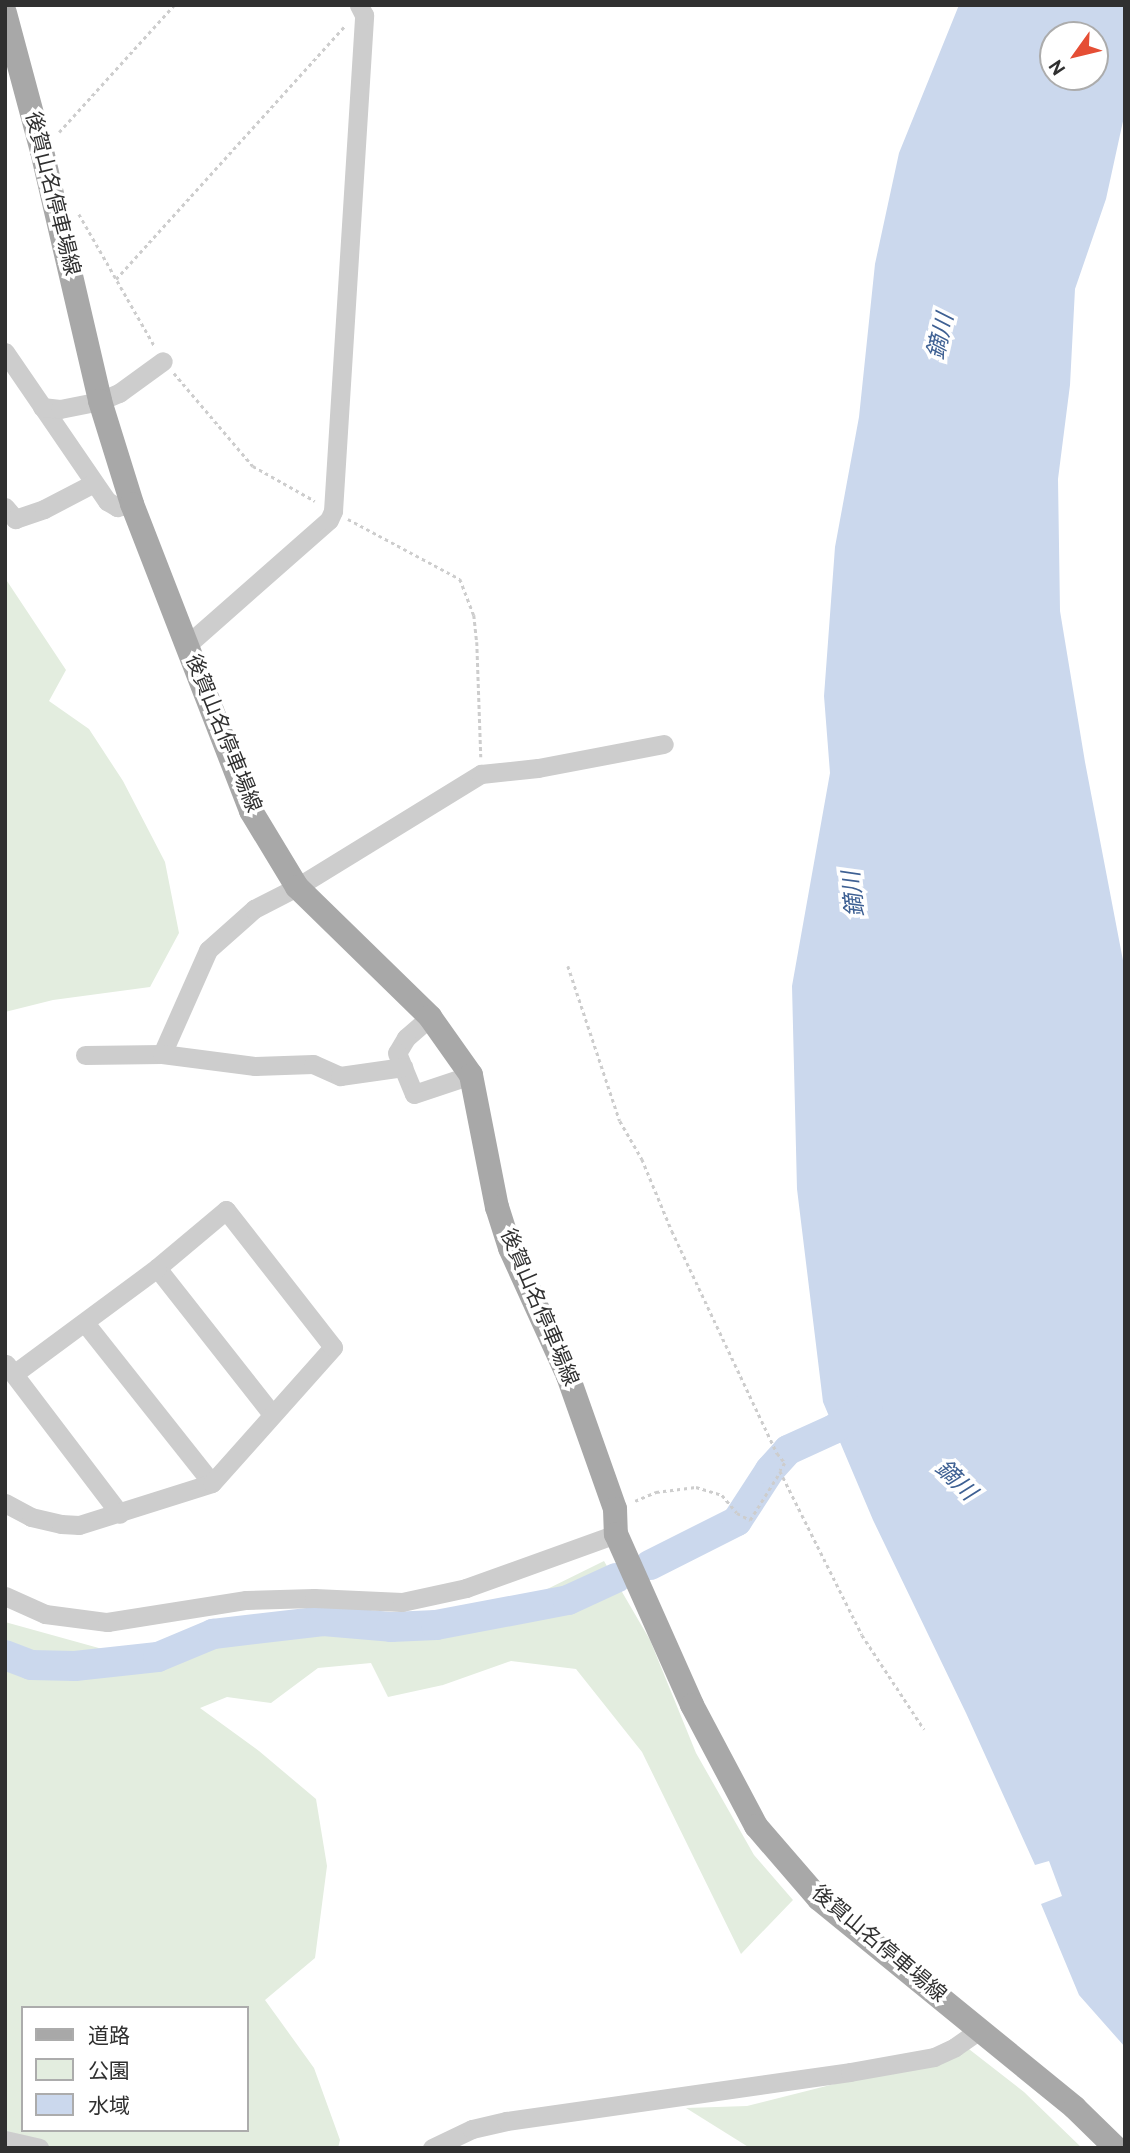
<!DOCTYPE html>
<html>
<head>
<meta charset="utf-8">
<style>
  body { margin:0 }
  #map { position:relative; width:1130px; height:2153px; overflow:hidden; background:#fff; font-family:Overpass,"Noto Sans JP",sans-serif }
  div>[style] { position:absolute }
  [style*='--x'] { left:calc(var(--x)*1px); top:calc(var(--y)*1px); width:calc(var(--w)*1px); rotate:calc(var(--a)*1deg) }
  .green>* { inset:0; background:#e3eddf }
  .water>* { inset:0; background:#cbd8ed }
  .river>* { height:30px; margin:-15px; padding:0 15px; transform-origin:15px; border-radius:15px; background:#cbd8ed }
  .path>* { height:2.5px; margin-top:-1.25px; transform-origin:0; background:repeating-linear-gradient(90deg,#cdcdcd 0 3.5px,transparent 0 7px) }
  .minor>* { height:19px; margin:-9.5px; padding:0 9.5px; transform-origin:9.5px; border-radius:9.5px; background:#cdcdcd }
  .major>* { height:24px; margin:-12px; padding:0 12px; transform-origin:12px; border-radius:12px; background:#a8a8a8 }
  span { translate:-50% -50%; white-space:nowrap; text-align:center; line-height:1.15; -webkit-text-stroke:7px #fff; paint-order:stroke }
  .street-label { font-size:21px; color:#303030 }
  .water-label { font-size:23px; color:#3e6093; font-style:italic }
  .frame { position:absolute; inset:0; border:7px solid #303030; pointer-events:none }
  .legend { position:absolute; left:21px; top:2006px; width:228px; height:126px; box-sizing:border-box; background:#fff; border:2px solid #acacac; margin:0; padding:9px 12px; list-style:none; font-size:21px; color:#303030 }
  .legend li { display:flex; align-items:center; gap:14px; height:35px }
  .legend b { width:35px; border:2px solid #acacac }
  .north { position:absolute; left:1039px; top:21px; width:70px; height:70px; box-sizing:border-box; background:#fff; border:2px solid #acacac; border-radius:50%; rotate:236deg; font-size:19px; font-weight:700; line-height:28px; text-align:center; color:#303030 }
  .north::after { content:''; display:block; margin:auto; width:24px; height:32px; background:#e54e35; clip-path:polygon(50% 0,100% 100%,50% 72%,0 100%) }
</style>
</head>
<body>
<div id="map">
  <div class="green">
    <i style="clip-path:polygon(5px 578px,66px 670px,49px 701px,89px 729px,123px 781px,165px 862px,179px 933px,150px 987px,53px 1000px,5px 1012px)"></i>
    <i style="clip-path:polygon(evenodd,604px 1561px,650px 1640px,696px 1753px,754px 1855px,793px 1900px,741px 1954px,642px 1752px,576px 1669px,511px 1661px,443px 1685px,388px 1697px,371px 1663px,318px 1668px,271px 1703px,227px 1697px,200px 1708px,259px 1751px,316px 1799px,327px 1866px,315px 1958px,265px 2000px,314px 2068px,340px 2140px,338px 2148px,5px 2148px,5px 1622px,106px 1650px,188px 1638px,276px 1640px,523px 1601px,604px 1561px,23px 2008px,247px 2008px,247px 2130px,23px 2130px,23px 2008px)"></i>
    <i style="clip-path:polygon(965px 2046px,1024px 2092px,1082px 2148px,750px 2148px,686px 2108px,747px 2106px,890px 2070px)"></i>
  </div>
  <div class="water">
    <i style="clip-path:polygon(evenodd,959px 5px,1125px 5px,1125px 112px,1106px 199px,1075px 289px,1070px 385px,1058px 479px,1060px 611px,1085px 762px,1125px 971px,1125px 2047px,1079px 1995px,1041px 1904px,1062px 1896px,1049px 1861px,1035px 1865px,966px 1713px,873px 1520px,823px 1402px,797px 1189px,792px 986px,830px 773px,824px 696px,835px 547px,859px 417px,875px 264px,899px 153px,959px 5px,1053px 35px,1095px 35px,1095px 77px,1053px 77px,1053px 35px)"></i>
  </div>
  <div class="river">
    <i style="--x:650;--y:1565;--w:97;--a:-26.8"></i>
    <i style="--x:737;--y:1521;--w:61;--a:-57.1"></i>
    <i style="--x:770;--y:1470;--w:27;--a:-48"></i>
    <i style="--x:788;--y:1450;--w:51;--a:-24.5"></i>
    <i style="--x:834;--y:1429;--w:40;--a:-32.9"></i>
    <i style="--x:5;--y:1655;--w:28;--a:21"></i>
    <i style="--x:31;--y:1665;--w:44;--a:1.3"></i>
    <i style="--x:75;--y:1666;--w:83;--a:-6.2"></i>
    <i style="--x:158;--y:1657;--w:60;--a:-22.7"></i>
    <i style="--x:213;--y:1634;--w:111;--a:-6.7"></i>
    <i style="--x:323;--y:1621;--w:68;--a:5"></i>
    <i style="--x:391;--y:1627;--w:45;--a:-2.5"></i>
    <i style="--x:436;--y:1625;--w:134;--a:-10.7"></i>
    <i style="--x:568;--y:1600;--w:53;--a:-24.6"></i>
  </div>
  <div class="path">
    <i style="--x:59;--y:132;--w:171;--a:-47.8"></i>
    <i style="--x:79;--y:214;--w:151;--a:60.2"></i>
    <i style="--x:116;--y:279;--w:340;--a:-47.9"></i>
    <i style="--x:174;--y:373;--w:122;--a:49.7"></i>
    <i style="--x:253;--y:466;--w:71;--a:29.4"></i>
    <i style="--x:348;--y:519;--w:127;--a:28.2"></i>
    <i style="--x:460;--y:579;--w:39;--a:69"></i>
    <i style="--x:474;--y:615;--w:27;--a:84"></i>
    <i style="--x:477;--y:642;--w:115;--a:88"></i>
    <i style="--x:568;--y:966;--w:163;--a:71.5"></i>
    <i style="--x:620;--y:1121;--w:44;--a:59.9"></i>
    <i style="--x:642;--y:1159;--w:78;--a:67.4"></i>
    <i style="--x:672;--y:1231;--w:246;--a:64.7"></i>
    <i style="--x:777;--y:1453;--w:13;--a:51"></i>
    <i style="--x:785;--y:1463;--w:9;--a:122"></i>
    <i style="--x:780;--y:1471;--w:183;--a:63.4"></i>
    <i style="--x:862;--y:1635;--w:113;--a:56.6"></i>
    <i style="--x:635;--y:1501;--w:23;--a:-23"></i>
    <i style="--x:656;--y:1492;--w:40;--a:-7.1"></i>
    <i style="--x:696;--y:1487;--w:27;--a:17"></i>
    <i style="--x:722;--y:1495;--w:23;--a:50"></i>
    <i style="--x:737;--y:1513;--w:15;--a:28"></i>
    <i style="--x:750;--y:1520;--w:57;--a:-58"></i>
  </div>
  <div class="minor">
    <i style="--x:5;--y:352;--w:181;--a:55.6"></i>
    <i style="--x:107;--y:501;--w:12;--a:31"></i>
    <i style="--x:117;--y:507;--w:15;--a:-11"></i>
    <i style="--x:42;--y:407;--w:18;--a:6"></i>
    <i style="--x:60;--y:409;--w:41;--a:-11.3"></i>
    <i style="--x:100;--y:401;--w:21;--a:-23"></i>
    <i style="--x:119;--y:393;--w:54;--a:-36"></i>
    <i style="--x:5;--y:507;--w:16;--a:50"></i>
    <i style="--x:15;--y:519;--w:31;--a:-19"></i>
    <i style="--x:44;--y:509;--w:56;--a:-27.5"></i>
    <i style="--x:187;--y:645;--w:189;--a:-41.4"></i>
    <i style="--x:329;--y:520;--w:10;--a:-66"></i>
    <i style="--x:333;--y:511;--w:497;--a:-86.4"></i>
    <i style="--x:364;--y:15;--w:11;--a:-117"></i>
    <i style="--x:430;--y:1017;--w:32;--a:139"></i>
    <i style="--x:406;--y:1038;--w:17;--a:121"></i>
    <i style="--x:397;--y:1053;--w:44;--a:67.5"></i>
    <i style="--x:414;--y:1094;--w:60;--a:-18.4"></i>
    <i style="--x:162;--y:1054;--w:114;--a:-66.1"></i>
    <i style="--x:208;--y:950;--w:62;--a:-41.7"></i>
    <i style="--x:254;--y:909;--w:48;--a:-27.1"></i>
    <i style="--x:297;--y:887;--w:216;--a:-31.6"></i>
    <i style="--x:481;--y:774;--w:57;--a:-6"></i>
    <i style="--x:538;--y:768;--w:128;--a:-10.8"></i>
    <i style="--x:85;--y:1055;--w:77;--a:-0.7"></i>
    <i style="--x:162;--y:1054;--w:94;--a:7.4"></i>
    <i style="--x:255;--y:1066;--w:58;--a:-2"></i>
    <i style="--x:313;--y:1064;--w:30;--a:24"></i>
    <i style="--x:340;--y:1076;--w:64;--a:-8.1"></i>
    <i style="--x:157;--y:1268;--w:186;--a:51.8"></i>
    <i style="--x:85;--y:1323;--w:204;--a:51.6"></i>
    <i style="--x:6;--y:1364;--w:188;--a:52.8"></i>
    <i style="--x:5;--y:1503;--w:30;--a:28"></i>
    <i style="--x:31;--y:1517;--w:31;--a:13"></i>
    <i style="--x:61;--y:1524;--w:18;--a:3"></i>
    <i style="--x:79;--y:1525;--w:139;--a:-17.5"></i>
    <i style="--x:212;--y:1483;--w:182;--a:-48.3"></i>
    <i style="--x:333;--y:1347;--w:174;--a:-128"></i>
    <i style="--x:226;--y:1210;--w:90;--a:140"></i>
    <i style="--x:157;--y:1268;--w:178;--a:143.5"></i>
    <i style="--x:5;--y:1596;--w:44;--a:24.2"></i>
    <i style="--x:45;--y:1614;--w:63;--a:7.4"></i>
    <i style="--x:107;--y:1622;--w:141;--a:-9"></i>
    <i style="--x:246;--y:1600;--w:68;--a:-1.7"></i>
    <i style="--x:314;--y:1598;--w:88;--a:2.6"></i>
    <i style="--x:402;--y:1602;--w:66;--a:-12.3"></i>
    <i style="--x:466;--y:1588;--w:159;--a:-19.8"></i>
    <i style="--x:5;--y:2140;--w:35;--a:13"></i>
    <i style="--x:432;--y:2148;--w:44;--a:-25.4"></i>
    <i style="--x:472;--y:2129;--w:35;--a:-13"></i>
    <i style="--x:506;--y:2121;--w:347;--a:-8.1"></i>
    <i style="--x:850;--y:2072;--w:85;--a:-10.1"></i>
    <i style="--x:934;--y:2057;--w:23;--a:-25"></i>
    <i style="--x:955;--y:2047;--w:29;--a:-35"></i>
  </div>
  <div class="major">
    <i style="--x:5;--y:13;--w:143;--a:75"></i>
    <i style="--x:42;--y:151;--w:257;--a:76.9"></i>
    <i style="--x:100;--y:401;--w:108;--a:72.7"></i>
    <i style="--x:132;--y:504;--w:329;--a:68.8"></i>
    <i style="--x:251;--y:811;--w:89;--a:58.8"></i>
    <i style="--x:297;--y:887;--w:186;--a:44.3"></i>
    <i style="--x:430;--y:1017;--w:71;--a:54.7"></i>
    <i style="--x:471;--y:1075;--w:135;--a:78.9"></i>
    <i style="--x:497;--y:1207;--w:43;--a:72.4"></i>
    <i style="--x:510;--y:1248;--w:141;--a:65.6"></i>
    <i style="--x:568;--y:1376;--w:141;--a:70.5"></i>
    <i style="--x:615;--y:1509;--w:25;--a:88"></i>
    <i style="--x:616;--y:1534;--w:187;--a:66"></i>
    <i style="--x:692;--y:1705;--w:137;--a:62.1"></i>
    <i style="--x:756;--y:1826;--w:96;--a:49.2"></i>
    <i style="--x:819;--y:1899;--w:330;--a:39.2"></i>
    <i style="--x:1075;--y:2108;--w:57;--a:44.3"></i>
  </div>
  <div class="street-label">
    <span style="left:51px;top:194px;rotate:76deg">後賀山名停車場線</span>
    <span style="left:222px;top:734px;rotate:68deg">後賀山名停車場線</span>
    <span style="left:538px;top:1308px;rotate:67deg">後賀山名停車場線</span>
    <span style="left:878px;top:1945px;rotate:40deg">後賀山名停車場線</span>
  </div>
  <div class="water-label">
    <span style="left:943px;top:337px;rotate:-77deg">鏑川</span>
    <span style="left:856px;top:894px;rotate:-96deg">鏑川</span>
    <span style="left:954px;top:1482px;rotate:44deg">鏑川</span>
  </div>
  <div class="frame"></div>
  <ul class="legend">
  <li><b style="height:9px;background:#a8a8a8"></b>道路</li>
  <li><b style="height:19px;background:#e3eddf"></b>公園</li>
  <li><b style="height:19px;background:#cbd8ed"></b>水域</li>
  </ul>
  <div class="north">N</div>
</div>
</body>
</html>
